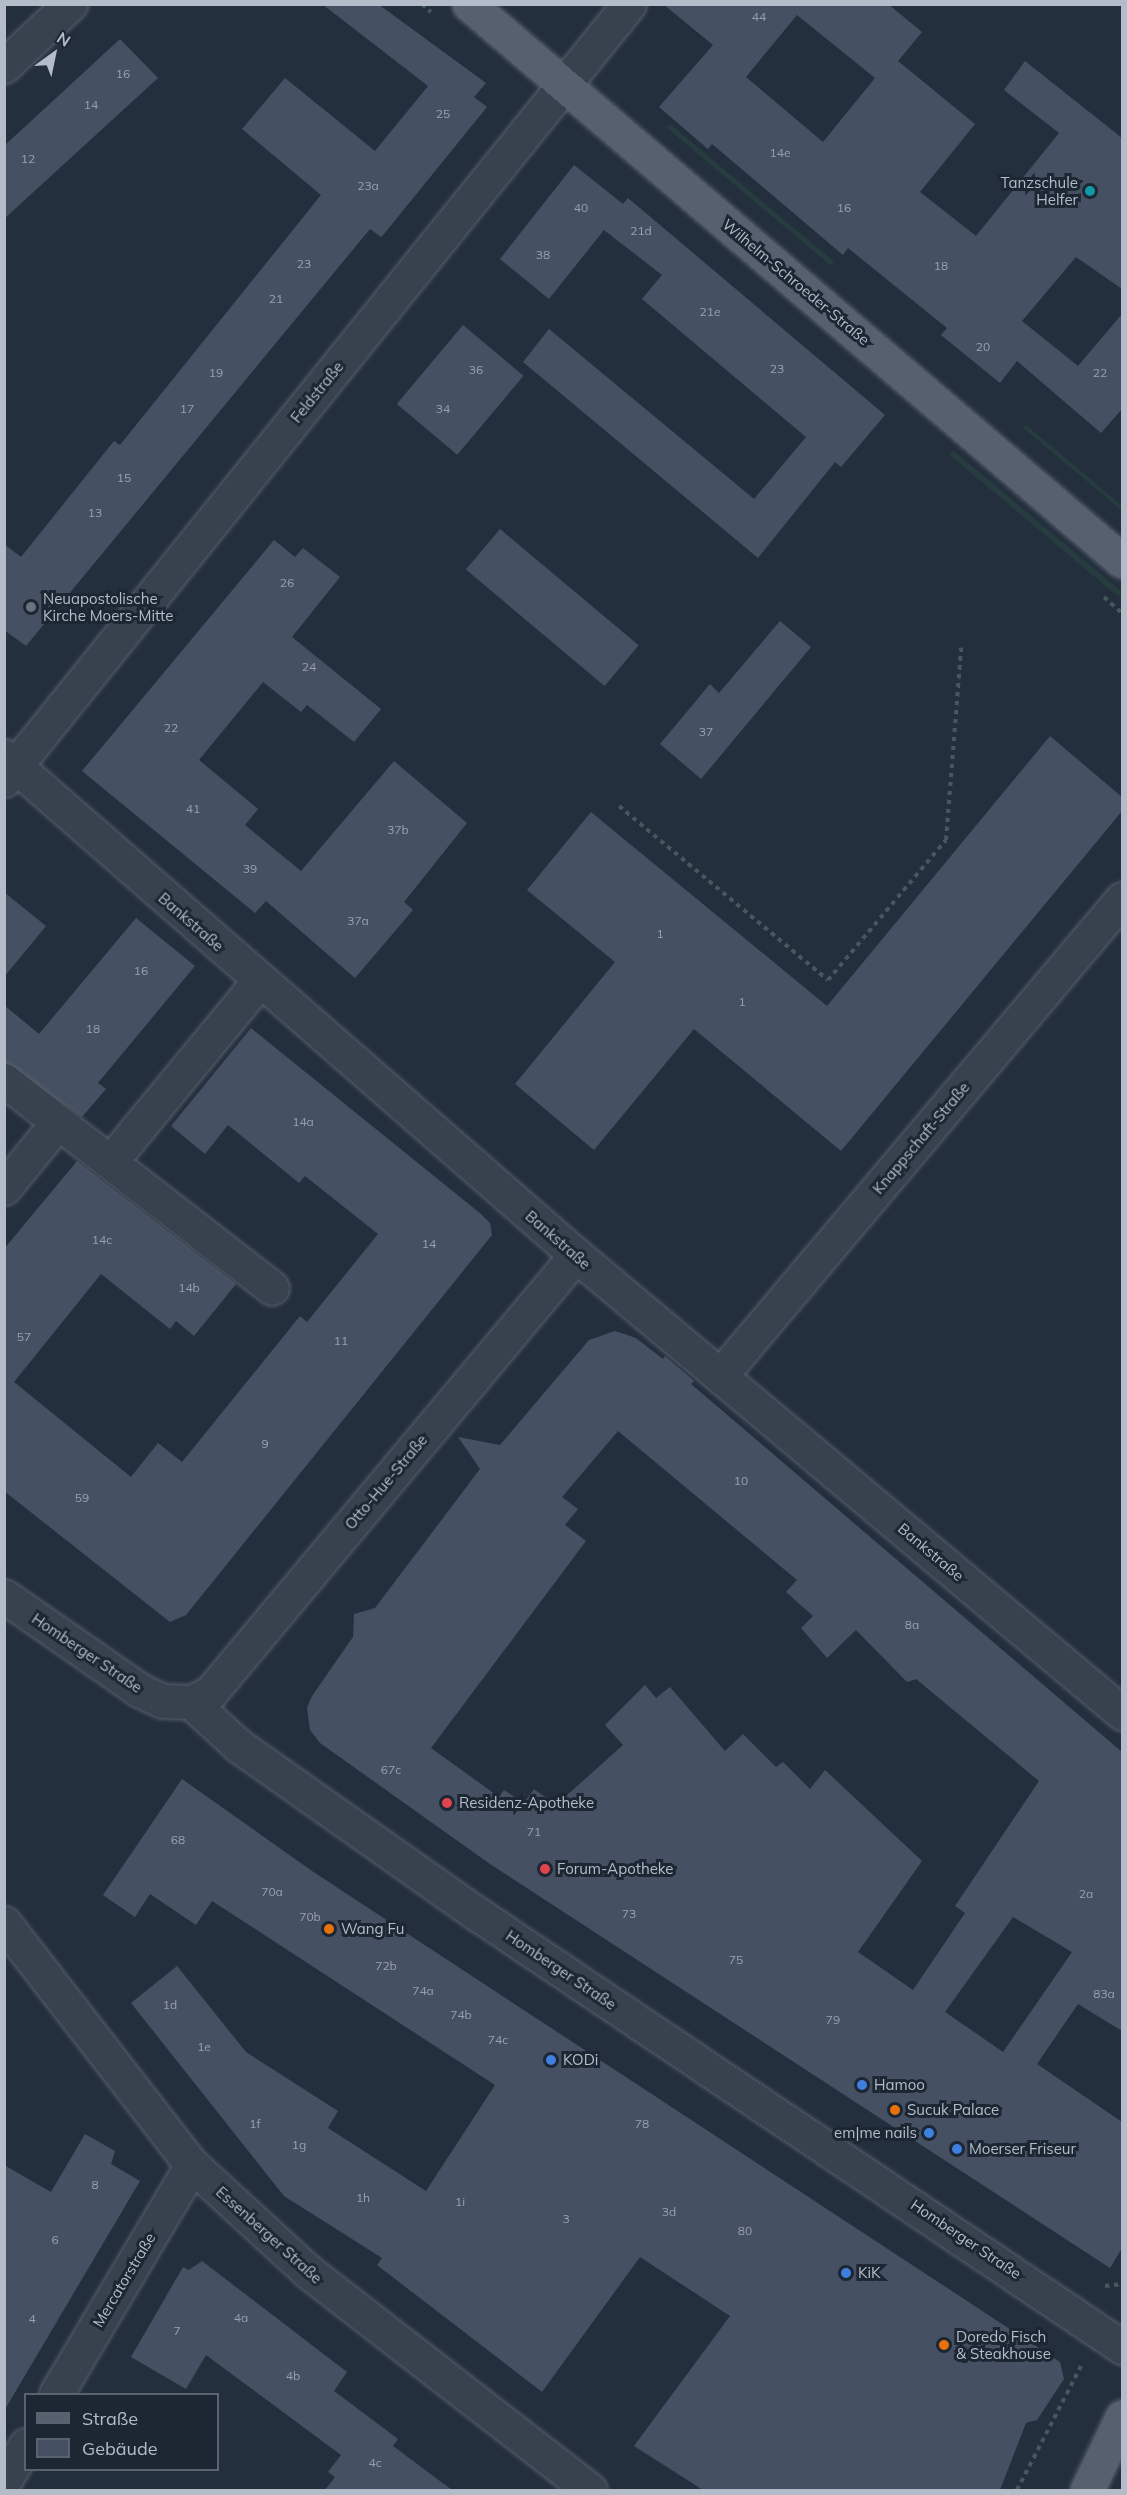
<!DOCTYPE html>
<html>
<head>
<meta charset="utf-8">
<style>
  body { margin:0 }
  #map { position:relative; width:1127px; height:2495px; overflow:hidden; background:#242f3e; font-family:Mulish,sans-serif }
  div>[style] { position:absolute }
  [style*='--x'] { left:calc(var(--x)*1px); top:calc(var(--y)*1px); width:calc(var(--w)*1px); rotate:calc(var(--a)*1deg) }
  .green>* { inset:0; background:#263c3f; transform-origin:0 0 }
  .building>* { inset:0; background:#455162; transform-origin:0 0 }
  .path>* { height:4px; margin-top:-2px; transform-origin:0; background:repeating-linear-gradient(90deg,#44595c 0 4.5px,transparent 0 9px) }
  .roads { filter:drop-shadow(0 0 2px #565f6c) drop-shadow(0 0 2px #565f6c) }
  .minor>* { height:33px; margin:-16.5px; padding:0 16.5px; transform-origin:16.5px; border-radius:16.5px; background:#38414e }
  .major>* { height:33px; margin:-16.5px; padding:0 16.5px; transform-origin:16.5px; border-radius:16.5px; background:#56606e }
  .dots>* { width:16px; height:16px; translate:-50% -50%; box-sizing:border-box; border:3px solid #1d2633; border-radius:50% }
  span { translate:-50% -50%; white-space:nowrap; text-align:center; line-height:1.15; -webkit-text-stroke:6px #1d2633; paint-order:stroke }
  .number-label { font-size:12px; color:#98a1af }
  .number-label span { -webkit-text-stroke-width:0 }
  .poi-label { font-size:15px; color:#b4bcc9 }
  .right { translate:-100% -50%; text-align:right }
  .left { translate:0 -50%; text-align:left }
  .street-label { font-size:15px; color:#b4bcc9 }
  .frame { position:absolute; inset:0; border:6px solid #b4bcc9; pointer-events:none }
  .legend { position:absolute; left:24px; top:2393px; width:195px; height:78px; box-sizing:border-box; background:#1d2633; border:2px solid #59626f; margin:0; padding:8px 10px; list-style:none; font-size:18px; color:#b4bcc9 }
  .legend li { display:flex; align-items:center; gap:12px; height:30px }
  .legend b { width:30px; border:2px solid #59626f }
  .north { position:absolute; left:24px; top:24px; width:60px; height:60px; -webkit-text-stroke:4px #1d2633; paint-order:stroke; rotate:33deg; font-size:16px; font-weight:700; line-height:24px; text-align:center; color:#b4bcc9 }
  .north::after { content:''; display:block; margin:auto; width:21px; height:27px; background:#b4bcc9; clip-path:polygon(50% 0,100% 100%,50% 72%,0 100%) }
</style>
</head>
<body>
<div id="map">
  <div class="green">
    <i style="left:670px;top:124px;width:214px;height:5px;rotate:40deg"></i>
    <i style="left:1026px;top:425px;width:126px;height:4px;rotate:40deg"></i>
    <i style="left:953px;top:450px;width:221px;height:6px;rotate:40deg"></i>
  </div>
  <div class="building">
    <i style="clip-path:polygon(322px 4px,378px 4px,486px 83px,474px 97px,487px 107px,384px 234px,381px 237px,370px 229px,26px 646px,4px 630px,4px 544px,21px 557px,114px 441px,120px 445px,321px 195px,242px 129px,285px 78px,375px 151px,428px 86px)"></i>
    <i style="clip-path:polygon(evenodd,663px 4px,888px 4px,922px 32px,898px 61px,975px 124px,920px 192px,976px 236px,1059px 133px,1004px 90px,1025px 61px,1122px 138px,1122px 289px,1076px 257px,1022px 321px,1078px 366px,1122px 314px,1122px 409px,1101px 433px,1017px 361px,1000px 383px,941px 335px,947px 328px,848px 248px,843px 255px,712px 144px,708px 149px,659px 107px,713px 45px,663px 4px,797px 15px,875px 78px,823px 142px,746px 77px,797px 15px)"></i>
    <i style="clip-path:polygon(120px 39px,158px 78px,4px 219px,4px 146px)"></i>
    <i style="clip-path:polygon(574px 165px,623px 204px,628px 198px,885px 415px,841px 467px,835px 462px,758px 558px,523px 362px,549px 329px,754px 499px,806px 437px,642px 299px,662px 275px,604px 230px,549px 299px,500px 259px)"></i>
    <i style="left:463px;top:325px;width:79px;height:103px;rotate:40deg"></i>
    <i style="left:500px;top:529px;width:181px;height:53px;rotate:40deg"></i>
    <i style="clip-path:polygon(274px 540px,295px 557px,303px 548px,340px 577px,292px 637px,381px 709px,354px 742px,307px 705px,301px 712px,263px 682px,199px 760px,258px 809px,245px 825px,301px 871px,394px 761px,467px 823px,404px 902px,413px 910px,355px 978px,266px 901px,255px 913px,82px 771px)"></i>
    <i style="clip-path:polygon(780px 621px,811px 647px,701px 779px,660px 744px,710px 684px,719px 693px)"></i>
    <i style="clip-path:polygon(1050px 736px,1122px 797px,1122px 811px,841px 1151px,694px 1029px,594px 1150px,515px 1084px,615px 962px,527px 890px,591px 812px,827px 1006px)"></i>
    <i style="clip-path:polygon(4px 892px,46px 926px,4px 977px)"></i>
    <i style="clip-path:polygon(136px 918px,195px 966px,98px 1083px,106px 1089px,82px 1117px,4px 1062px,4px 1005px,39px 1034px)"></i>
    <i style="clip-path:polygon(251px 1028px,481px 1214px,490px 1223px,492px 1235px,186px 1615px,170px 1622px,4px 1491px,4px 1249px,77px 1161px,236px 1284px,194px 1336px,176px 1321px,170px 1329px,101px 1274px,14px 1382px,131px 1477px,158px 1443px,182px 1462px,300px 1316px,307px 1322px,378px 1234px,305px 1176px,299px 1183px,228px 1125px,205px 1154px,171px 1126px)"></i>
    <i style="clip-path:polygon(evenodd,615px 1331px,636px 1338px,663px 1359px,665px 1356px,694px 1381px,691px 1384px,1122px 1752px,1122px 2031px,1078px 2004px,1037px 2064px,1122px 2122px,1122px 2248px,1110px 2268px,490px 1864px,320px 1743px,310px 1730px,307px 1708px,312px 1696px,353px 1637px,354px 1614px,375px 1608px,480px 1469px,458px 1437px,500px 1445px,589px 1340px,615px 1331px,618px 1431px,797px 1580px,786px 1592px,813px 1616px,801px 1628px,827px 1658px,856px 1630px,907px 1682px,916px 1679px,1039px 1781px,955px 1906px,965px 1913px,913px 1990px,858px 1952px,922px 1861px,825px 1770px,810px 1789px,783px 1762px,776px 1767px,743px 1734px,725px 1751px,670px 1687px,656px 1698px,645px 1685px,605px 1725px,623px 1745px,556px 1805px,534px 1789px,524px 1803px,504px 1790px,499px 1797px,431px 1748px,586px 1541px,565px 1525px,578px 1509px,562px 1497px,618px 1431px,615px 1331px,1013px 1917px,1072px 1952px,1003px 2052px,945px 2012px,1013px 1917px)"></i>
    <i style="clip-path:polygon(182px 1779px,312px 1871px,1060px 2362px,1064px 2379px,1037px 2420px,1026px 2423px,1000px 2490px,703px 2490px,634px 2446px,730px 2316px,640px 2257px,542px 2392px,377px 2265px,382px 2258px,284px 2196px,131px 2003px,177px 1966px,246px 2052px,338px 2111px,328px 2128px,426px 2191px,495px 2085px,212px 1901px,196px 1925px,150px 1894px,135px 1917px,103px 1895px)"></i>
    <i style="clip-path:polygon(85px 2134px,115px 2151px,111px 2164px,140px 2181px,4px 2411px,4px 2165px,51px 2192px)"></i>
    <i style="clip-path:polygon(202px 2261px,347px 2372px,334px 2391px,398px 2439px,393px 2446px,452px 2490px,325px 2490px,335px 2477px,328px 2472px,341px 2455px,206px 2355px,186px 2389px,131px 2357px,183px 2267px,189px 2270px)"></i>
  </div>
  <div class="path">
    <i style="--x:422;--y:4;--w:12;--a:42"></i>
    <i style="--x:1104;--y:597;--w:24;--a:42"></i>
    <i style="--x:619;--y:806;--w:272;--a:39.8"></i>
    <i style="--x:828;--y:980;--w:183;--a:-49.9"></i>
    <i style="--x:946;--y:840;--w:193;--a:-85.5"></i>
    <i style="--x:1105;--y:2286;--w:17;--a:-7"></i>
    <i style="--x:1017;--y:2490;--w:140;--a:-62.7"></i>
  </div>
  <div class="roads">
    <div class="minor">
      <i style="--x:4;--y:66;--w:91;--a:-43.2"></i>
      <i style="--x:4;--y:756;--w:759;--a:41.1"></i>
      <i style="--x:576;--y:1255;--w:713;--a:39.99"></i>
      <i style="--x:4;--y:780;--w:996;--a:-51.15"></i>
      <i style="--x:4;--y:1080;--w:339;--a:37.8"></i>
      <i style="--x:110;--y:1162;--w:234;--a:-50.5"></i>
      <i style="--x:4;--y:1188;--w:85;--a:-50.7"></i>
      <i style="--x:720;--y:1376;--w:624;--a:-49.88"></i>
      <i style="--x:4;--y:1596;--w:165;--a:34.8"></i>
      <i style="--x:139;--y:1690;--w:26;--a:25"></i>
      <i style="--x:163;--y:1701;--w:28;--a:2"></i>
      <i style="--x:191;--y:1702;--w:65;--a:42.5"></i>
      <i style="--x:239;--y:1746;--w:294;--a:35.2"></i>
      <i style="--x:479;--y:1915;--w:775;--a:33.9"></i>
      <i style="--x:191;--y:1702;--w:21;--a:-25"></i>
      <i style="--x:210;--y:1693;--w:571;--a:-50.12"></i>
      <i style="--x:4;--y:1923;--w:306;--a:52.2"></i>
      <i style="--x:192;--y:2165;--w:160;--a:42.5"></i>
      <i style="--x:310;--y:2273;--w:354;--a:37.8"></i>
      <i style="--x:56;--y:2394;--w:266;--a:-59.3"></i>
      <i style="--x:4;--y:2481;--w:42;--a:-58.6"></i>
    </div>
    <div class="major">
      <i style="--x:469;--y:4;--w:858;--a:40.46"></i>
      <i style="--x:1087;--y:2490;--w:81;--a:-64.4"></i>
    </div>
  </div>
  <div class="dots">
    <i style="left:1090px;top:191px;background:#0f9aa8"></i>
    <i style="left:31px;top:607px;background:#6b7280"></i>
    <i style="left:447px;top:1803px;background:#e0444e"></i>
    <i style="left:545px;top:1869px;background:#e0444e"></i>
    <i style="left:329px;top:1929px;background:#e8710a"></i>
    <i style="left:551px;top:2060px;background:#3f7fe0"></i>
    <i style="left:862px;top:2085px;background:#3f7fe0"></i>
    <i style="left:895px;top:2110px;background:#e8710a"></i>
    <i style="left:929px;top:2133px;background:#3f7fe0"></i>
    <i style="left:957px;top:2149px;background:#3f7fe0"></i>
    <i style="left:846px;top:2273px;background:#3f7fe0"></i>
    <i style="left:944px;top:2345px;background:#e8710a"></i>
  </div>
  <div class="number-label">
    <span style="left:759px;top:17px">44</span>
    <span style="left:123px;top:74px">16</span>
    <span style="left:91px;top:105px">14</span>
    <span style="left:443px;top:114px">25</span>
    <span style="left:780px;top:153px">14e</span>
    <span style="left:28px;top:159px">12</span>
    <span style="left:368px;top:186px">23a</span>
    <span style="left:581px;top:208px">40</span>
    <span style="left:844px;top:208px">16</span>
    <span style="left:641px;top:231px">21d</span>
    <span style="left:543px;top:255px">38</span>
    <span style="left:304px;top:264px">23</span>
    <span style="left:941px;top:266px">18</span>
    <span style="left:276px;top:299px">21</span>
    <span style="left:710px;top:312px">21e</span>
    <span style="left:983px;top:347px">20</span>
    <span style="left:777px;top:369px">23</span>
    <span style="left:476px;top:370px">36</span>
    <span style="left:216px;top:373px">19</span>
    <span style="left:1100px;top:373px">22</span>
    <span style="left:187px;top:409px">17</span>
    <span style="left:443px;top:409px">34</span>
    <span style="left:124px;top:478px">15</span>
    <span style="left:95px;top:513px">13</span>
    <span style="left:287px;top:583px">26</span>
    <span style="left:309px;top:667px">24</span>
    <span style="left:171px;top:728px">22</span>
    <span style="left:706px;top:732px">37</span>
    <span style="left:193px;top:809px">41</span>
    <span style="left:398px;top:830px">37b</span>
    <span style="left:250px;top:869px">39</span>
    <span style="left:358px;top:921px">37a</span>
    <span style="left:660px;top:934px">1</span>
    <span style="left:141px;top:971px">16</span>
    <span style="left:742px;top:1002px">1</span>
    <span style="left:93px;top:1029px">18</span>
    <span style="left:303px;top:1122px">14a</span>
    <span style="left:102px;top:1240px">14c</span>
    <span style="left:429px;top:1244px">14</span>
    <span style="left:189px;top:1288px">14b</span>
    <span style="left:24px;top:1337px">57</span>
    <span style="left:341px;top:1341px">11</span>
    <span style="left:265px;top:1444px">9</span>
    <span style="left:741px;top:1481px">10</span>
    <span style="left:82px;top:1498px">59</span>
    <span style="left:912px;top:1625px">8a</span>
    <span style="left:391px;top:1770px">67c</span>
    <span style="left:534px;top:1832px">71</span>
    <span style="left:178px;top:1840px">68</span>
    <span style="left:272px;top:1892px">70a</span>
    <span style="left:1086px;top:1894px">2a</span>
    <span style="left:629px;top:1914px">73</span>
    <span style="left:310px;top:1917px">70b</span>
    <span style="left:736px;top:1960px">75</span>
    <span style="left:386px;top:1966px">72b</span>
    <span style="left:423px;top:1991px">74a</span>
    <span style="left:1104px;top:1994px">83a</span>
    <span style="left:170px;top:2005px">1d</span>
    <span style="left:461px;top:2015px">74b</span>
    <span style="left:833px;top:2020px">79</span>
    <span style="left:498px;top:2040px">74c</span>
    <span style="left:204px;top:2047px">1e</span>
    <span style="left:255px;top:2124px">1f</span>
    <span style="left:642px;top:2124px">78</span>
    <span style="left:299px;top:2145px">1g</span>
    <span style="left:95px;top:2185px">8</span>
    <span style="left:363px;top:2198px">1h</span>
    <span style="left:460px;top:2202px">1i</span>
    <span style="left:669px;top:2212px">3d</span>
    <span style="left:566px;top:2219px">3</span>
    <span style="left:745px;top:2231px">80</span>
    <span style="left:55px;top:2240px">6</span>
    <span style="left:241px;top:2318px">4a</span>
    <span style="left:32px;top:2319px">4</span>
    <span style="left:177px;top:2331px">7</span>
    <span style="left:293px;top:2376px">4b</span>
    <span style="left:375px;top:2463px">4c</span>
  </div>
  <div class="poi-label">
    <span class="right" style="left:1078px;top:191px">Tanzschule<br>Helfer</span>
    <span class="left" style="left:43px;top:607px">Neuapostolische<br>Kirche Moers-Mitte</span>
    <span class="left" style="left:459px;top:1803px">Residenz-Apotheke</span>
    <span class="left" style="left:557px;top:1869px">Forum-Apotheke</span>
    <span class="left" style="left:341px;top:1929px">Wang Fu</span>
    <span class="left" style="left:563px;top:2060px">KODi</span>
    <span class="left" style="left:874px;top:2085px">Hamoo</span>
    <span class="left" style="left:907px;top:2110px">Sucuk Palace</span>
    <span class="right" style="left:917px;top:2133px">em|me nails</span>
    <span class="left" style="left:969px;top:2149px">Moerser Friseur</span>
    <span class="left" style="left:858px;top:2273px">KiK</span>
    <span class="left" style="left:956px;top:2345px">Doredo Fisch<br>&amp; Steakhouse</span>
  </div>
  <div class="street-label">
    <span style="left:796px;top:282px;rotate:40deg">Wilhelm-Schroeder-Straße</span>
    <span style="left:317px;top:392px;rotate:-51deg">Feldstraße</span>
    <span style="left:191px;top:922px;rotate:41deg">Bankstraße</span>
    <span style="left:921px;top:1138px;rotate:-50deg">Knappschaft-Straße</span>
    <span style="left:558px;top:1240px;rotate:41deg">Bankstraße</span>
    <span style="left:386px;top:1482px;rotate:-50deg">Otto-Hue-Straße</span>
    <span style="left:931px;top:1552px;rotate:40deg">Bankstraße</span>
    <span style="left:87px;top:1653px;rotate:34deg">Homberger Straße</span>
    <span style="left:561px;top:1970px;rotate:34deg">Homberger Straße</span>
    <span style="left:269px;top:2235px;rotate:42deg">Essenberger Straße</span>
    <span style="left:966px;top:2239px;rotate:34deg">Homberger Straße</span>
    <span style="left:124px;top:2280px;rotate:-59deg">Mercatorstraße</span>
  </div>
  <div class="frame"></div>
  <ul class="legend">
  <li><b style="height:8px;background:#56606e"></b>Straße</li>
  <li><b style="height:16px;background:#455162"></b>Gebäude</li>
  </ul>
  <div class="north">N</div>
</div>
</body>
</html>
